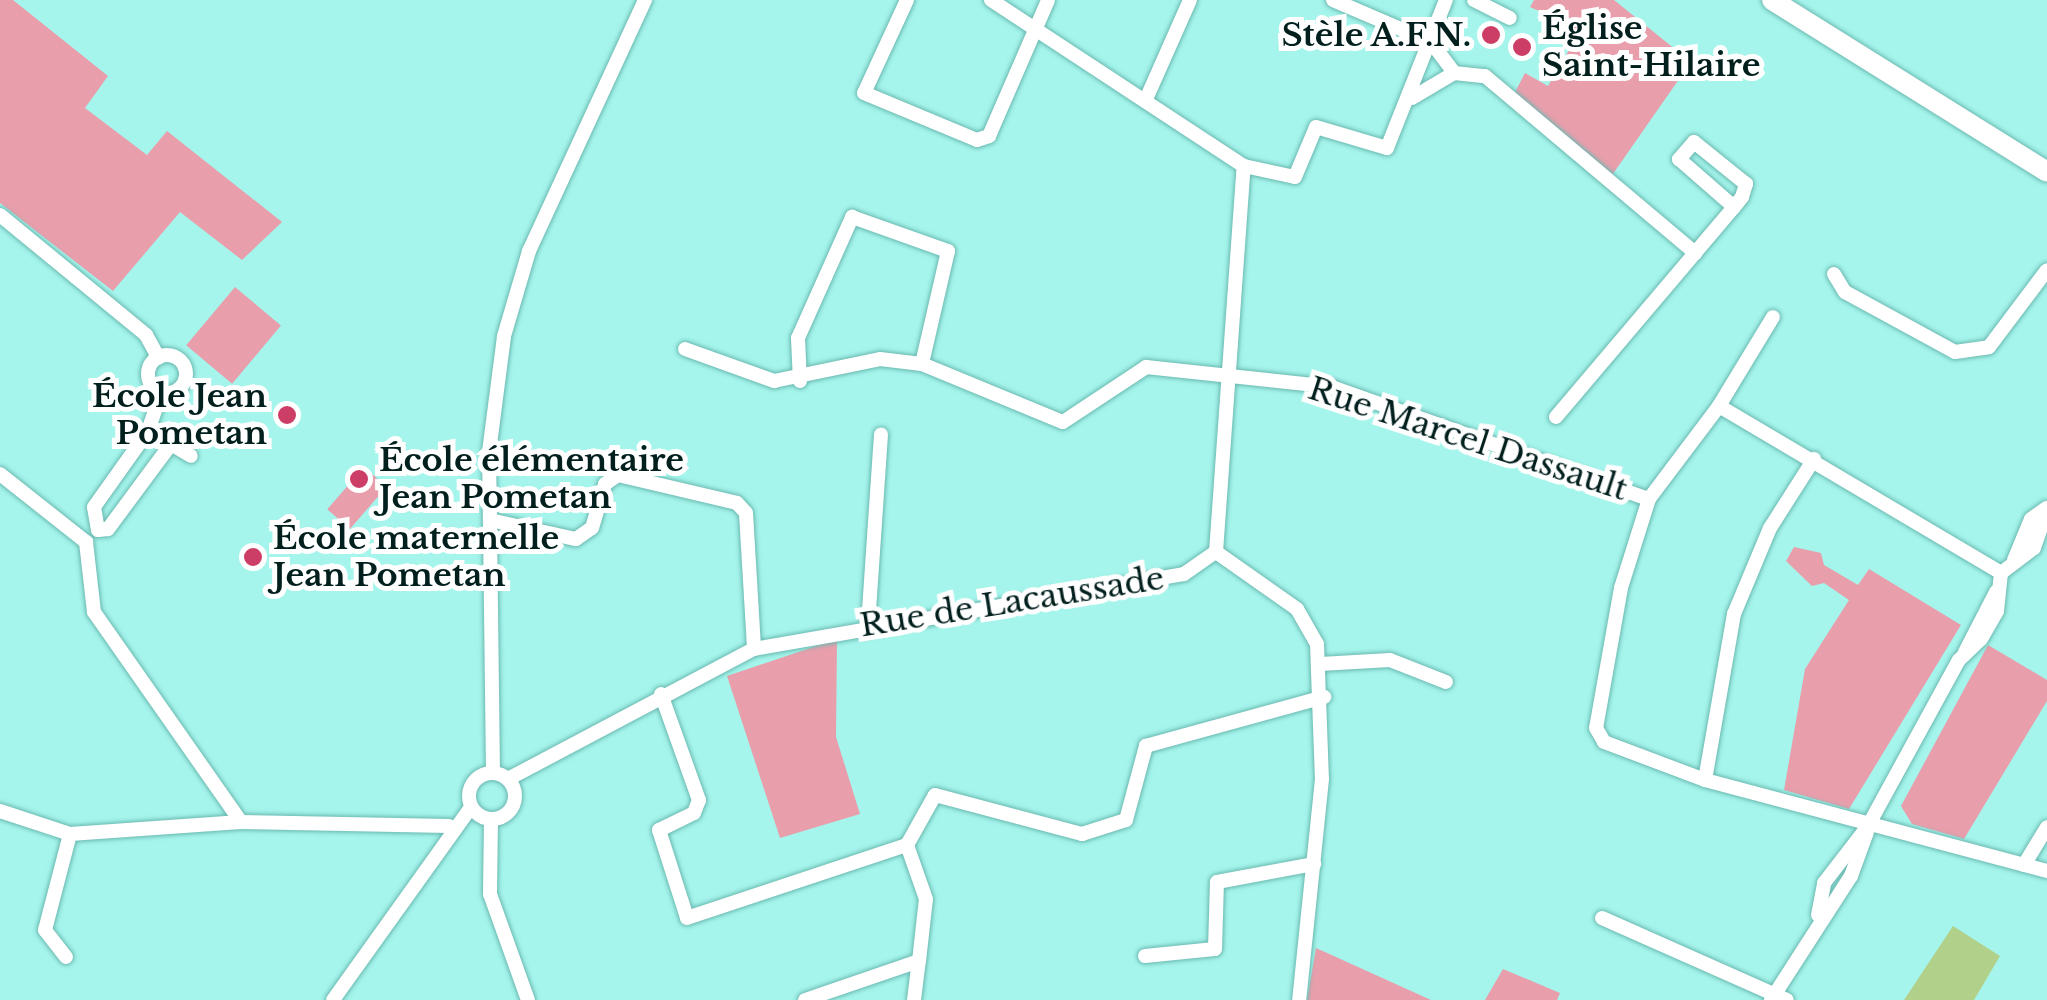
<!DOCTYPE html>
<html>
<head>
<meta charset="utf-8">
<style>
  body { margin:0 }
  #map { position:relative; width:2047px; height:1000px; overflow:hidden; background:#a5f5ec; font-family:"Libre Baskerville",serif }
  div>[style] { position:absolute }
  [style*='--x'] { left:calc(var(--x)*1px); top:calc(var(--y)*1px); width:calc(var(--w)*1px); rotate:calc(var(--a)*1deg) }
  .green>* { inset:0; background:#e99eac; transform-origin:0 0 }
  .water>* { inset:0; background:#b1d089 }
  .roads { filter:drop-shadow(0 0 2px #6bb9b1) drop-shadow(0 0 2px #6bb9b1) }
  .minor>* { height:14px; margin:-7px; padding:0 7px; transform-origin:7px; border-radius:7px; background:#fff }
  .minor>.ring { margin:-7px; padding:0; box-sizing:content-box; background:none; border:14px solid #fff; border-radius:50% }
  .secondary>* { height:20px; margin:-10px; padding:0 10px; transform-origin:10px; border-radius:10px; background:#fff }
  .dots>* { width:28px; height:28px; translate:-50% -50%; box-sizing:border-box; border:5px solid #fff; border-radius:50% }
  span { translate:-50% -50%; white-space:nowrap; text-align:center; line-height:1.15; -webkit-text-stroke:10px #fff; paint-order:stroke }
  .poi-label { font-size:32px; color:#001f1d; font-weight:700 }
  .left { translate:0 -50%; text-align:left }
  .right { translate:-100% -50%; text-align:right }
  .street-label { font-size:32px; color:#001f1d }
</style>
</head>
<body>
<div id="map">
  <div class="green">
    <i style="clip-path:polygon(0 0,13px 0,108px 76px,85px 108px,147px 155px,167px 131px,282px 222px,242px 260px,180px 212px,113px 291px,0 203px)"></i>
    <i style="clip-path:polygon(1534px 0,1614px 0,1691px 62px,1608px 181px,1514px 94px,1525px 73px,1548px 86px,1569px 50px,1551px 28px,1557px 19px,1530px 7px)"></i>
    <i style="left:235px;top:287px;width:60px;height:76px;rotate:40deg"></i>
    <i style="left:364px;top:467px;width:30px;height:56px;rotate:41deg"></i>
    <i style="clip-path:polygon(1794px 547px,1821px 553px,1824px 565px,1858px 585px,1869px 569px,1961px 625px,1849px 809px,1784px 790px,1805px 669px,1849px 600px,1824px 583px,1812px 586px,1786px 561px)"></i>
    <i style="clip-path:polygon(837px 639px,836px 737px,860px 814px,780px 838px,727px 676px)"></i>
    <i style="clip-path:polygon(1988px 645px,2047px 680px,2047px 701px,1964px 839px,1912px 824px,1901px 806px)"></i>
    <i style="clip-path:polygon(1316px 948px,1431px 1000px,1307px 1000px)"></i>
    <i style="clip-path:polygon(1503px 969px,1560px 993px,1557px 1000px,1485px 1000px)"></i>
  </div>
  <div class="water">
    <i style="clip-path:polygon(1953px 926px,2000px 956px,1974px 1000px,1904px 1000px)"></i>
  </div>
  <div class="roads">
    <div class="minor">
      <i style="--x:907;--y:0;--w:102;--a:114.8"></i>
      <i style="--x:864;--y:93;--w:122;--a:22.6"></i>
      <i style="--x:977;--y:140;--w:13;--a:-18"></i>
      <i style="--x:989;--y:136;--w:148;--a:-66.5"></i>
      <i style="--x:991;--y:0;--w:303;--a:33.3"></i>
      <i style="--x:1333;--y:0;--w:107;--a:23.2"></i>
      <i style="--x:1431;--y:42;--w:39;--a:53"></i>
      <i style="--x:1454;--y:73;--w:31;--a:6"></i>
      <i style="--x:1485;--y:76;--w:275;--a:40.1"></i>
      <i style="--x:1695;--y:253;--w:215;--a:130.3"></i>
      <i style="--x:1474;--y:0;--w:40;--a:26.6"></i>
      <i style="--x:1147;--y:97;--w:106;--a:-66.1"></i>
      <i style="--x:1412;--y:98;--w:49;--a:-30.8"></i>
      <i style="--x:1244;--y:166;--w:52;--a:12.2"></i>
      <i style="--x:1295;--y:177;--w:54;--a:-67.2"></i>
      <i style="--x:1316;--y:127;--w:74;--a:16.5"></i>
      <i style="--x:1387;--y:148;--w:159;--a:-68.3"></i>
      <i style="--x:0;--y:215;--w:189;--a:39.4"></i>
      <i style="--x:146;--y:335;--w:26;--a:61"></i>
      <i style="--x:1695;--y:253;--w:60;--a:-49.7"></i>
      <i style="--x:1734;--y:207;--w:13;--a:-51"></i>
      <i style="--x:1742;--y:197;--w:14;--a:-73"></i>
      <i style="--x:1746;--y:184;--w:67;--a:-141.1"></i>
      <i style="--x:1694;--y:142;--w:23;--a:131"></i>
      <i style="--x:1679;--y:159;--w:73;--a:41.1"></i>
      <i style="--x:1834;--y:274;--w:21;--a:59"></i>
      <i style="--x:1845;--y:292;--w:125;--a:28.6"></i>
      <i style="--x:1955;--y:352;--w:34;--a:-8"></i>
      <i style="--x:1989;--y:347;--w:96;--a:-53"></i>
      <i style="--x:685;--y:349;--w:95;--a:19.8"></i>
      <i style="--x:774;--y:381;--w:108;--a:-11.7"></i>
      <i style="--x:880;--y:359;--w:42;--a:6.8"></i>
      <i style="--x:922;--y:364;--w:152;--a:22.4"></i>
      <i style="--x:1063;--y:422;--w:100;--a:-33.5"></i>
      <i style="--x:1146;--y:367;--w:187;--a:6.1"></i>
      <i style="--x:1332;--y:387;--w:336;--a:19.5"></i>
      <i class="ring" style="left:148px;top:355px;width:24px;height:24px"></i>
      <i style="--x:800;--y:381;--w:43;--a:-92.7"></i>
      <i style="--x:798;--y:338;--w:133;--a:-65.9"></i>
      <i style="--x:852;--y:217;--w:102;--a:19.5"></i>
      <i style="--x:948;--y:251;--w:116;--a:103"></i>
      <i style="--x:1719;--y:406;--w:116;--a:127"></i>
      <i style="--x:1649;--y:499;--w:93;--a:107.5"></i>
      <i style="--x:1621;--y:588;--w:142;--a:100.1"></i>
      <i style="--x:1596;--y:728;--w:16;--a:60"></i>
      <i style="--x:1604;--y:742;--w:108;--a:20.6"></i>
      <i style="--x:1705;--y:780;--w:354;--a:14.9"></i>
      <i style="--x:1719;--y:406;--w:328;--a:30.6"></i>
      <i style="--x:1719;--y:406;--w:104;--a:-58.8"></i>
      <i style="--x:151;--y:426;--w:27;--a:42"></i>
      <i style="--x:171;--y:444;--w:106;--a:126.5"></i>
      <i style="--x:108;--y:529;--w:10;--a:174"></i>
      <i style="--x:98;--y:530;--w:23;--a:-100"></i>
      <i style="--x:94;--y:507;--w:93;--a:-54.6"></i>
      <i style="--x:148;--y:431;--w:40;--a:-71.1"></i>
      <i style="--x:171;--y:444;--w:23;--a:31"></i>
      <i style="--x:0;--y:474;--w:110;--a:38.3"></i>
      <i style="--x:86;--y:542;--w:70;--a:83.5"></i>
      <i style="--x:94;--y:612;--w:256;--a:55"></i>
      <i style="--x:490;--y:520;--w:88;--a:12.5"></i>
      <i style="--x:576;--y:539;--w:19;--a:-35"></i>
      <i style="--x:592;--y:528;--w:46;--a:-73.5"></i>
      <i style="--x:605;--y:484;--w:16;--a:-35"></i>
      <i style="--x:618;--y:475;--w:122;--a:13.2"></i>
      <i style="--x:737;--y:503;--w:13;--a:48"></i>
      <i style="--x:746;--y:513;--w:136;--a:86.6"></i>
      <i style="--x:1216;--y:552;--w:99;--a:35.1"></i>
      <i style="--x:1297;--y:609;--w:40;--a:60.3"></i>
      <i style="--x:1317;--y:644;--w:135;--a:87.9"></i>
      <i style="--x:1322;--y:779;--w:222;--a:95.9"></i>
      <i style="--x:2014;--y:560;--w:44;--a:-67.5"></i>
      <i style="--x:2031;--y:519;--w:19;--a:-35"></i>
      <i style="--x:868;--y:625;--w:191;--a:-86.1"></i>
      <i style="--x:1965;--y:652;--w:68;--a:-62.7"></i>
      <i style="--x:1320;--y:664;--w:70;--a:-3.3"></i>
      <i style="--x:1390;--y:660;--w:60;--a:21.4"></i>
      <i style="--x:661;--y:694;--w:113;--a:70.3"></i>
      <i style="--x:699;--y:800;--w:14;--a:111"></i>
      <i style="--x:694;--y:813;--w:39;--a:154"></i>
      <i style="--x:659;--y:830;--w:92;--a:72.3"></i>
      <i style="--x:687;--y:918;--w:232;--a:-18.4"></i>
      <i class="ring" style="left:469px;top:773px;width:32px;height:32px"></i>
      <i style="--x:493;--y:773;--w:321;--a:-90.7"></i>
      <i style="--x:489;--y:452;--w:117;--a:-82.6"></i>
      <i style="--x:504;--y:336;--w:89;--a:-73.6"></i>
      <i style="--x:529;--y:251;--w:277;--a:-65.2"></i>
      <i style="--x:508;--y:779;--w:278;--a:-27.9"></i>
      <i style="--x:754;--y:649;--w:436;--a:-9.9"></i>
      <i style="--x:1184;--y:574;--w:39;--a:-35"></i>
      <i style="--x:1216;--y:552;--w:387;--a:-85.9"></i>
      <i style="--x:1705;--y:780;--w:169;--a:-80.1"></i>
      <i style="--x:1734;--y:614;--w:93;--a:-67.3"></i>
      <i style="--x:1770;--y:528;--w:82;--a:-57.5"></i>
      <i style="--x:0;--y:811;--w:74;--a:18.2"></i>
      <i style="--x:70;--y:834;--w:171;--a:-4"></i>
      <i style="--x:241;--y:822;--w:208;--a:1.1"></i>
      <i style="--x:491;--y:820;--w:74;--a:90.8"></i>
      <i style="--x:490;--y:894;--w:113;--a:70.3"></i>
      <i style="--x:907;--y:845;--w:57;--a:-60.8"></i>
      <i style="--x:935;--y:795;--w:152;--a:14.9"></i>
      <i style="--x:1082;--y:834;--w:46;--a:-17.7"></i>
      <i style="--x:1126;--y:820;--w:77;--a:-74.9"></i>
      <i style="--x:1146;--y:746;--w:185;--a:-15.4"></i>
      <i style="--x:2024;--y:865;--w:44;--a:-58.8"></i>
      <i style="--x:1818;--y:915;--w:33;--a:-79"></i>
      <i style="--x:1824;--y:883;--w:72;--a:-52.3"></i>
      <i style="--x:1868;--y:826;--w:189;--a:-61.3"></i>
      <i style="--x:1959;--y:660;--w:30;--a:-44"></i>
      <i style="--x:1981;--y:639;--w:32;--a:-60"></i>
      <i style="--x:1997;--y:611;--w:38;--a:-84"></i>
      <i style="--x:2001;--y:573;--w:41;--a:-37.1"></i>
      <i style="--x:2034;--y:548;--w:39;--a:-71"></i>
      <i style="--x:1602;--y:918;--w:202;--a:23.9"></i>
      <i style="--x:1145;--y:956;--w:70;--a:-5.7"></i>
      <i style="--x:1215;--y:949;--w:67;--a:-88.3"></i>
      <i style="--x:1217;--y:882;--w:99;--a:-10.5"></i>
      <i style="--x:66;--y:957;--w:34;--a:-128"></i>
      <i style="--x:45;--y:930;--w:99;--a:-75.4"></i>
      <i style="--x:333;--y:1000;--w:237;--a:-54.4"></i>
      <i style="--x:805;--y:1000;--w:120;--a:-18.9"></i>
      <i style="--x:919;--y:961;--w:62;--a:-83.6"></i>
      <i style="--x:926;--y:899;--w:57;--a:-109.4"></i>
      <i style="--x:914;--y:1000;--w:39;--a:-83"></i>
      <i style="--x:1771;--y:1000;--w:148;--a:-57.2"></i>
      <i style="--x:1851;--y:876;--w:47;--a:-70"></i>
    </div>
    <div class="secondary">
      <i style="--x:1772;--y:0;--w:324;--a:32"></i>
    </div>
  </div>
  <div class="dots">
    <i style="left:1491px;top:35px;background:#cc3e66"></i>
    <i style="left:1522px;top:47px;background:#cc3e66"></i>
    <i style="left:287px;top:415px;background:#cc3e66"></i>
    <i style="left:359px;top:479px;background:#cc3e66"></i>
    <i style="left:253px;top:557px;background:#cc3e66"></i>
  </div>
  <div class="poi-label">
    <span class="left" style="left:1542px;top:47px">Église<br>Saint-Hilaire</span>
    <span class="right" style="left:1471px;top:35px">Stèle A.F.N.</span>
    <span class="right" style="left:267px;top:415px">École Jean<br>Pometan</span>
    <span class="left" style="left:379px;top:479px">École élémentaire<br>Jean Pometan</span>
    <span class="left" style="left:273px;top:557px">École maternelle<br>Jean Pometan</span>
  </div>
  <div class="street-label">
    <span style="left:1468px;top:439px;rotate:18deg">Rue Marcel Dassault</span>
    <span style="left:1012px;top:602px;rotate:-9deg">Rue de Lacaussade</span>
  </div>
</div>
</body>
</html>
